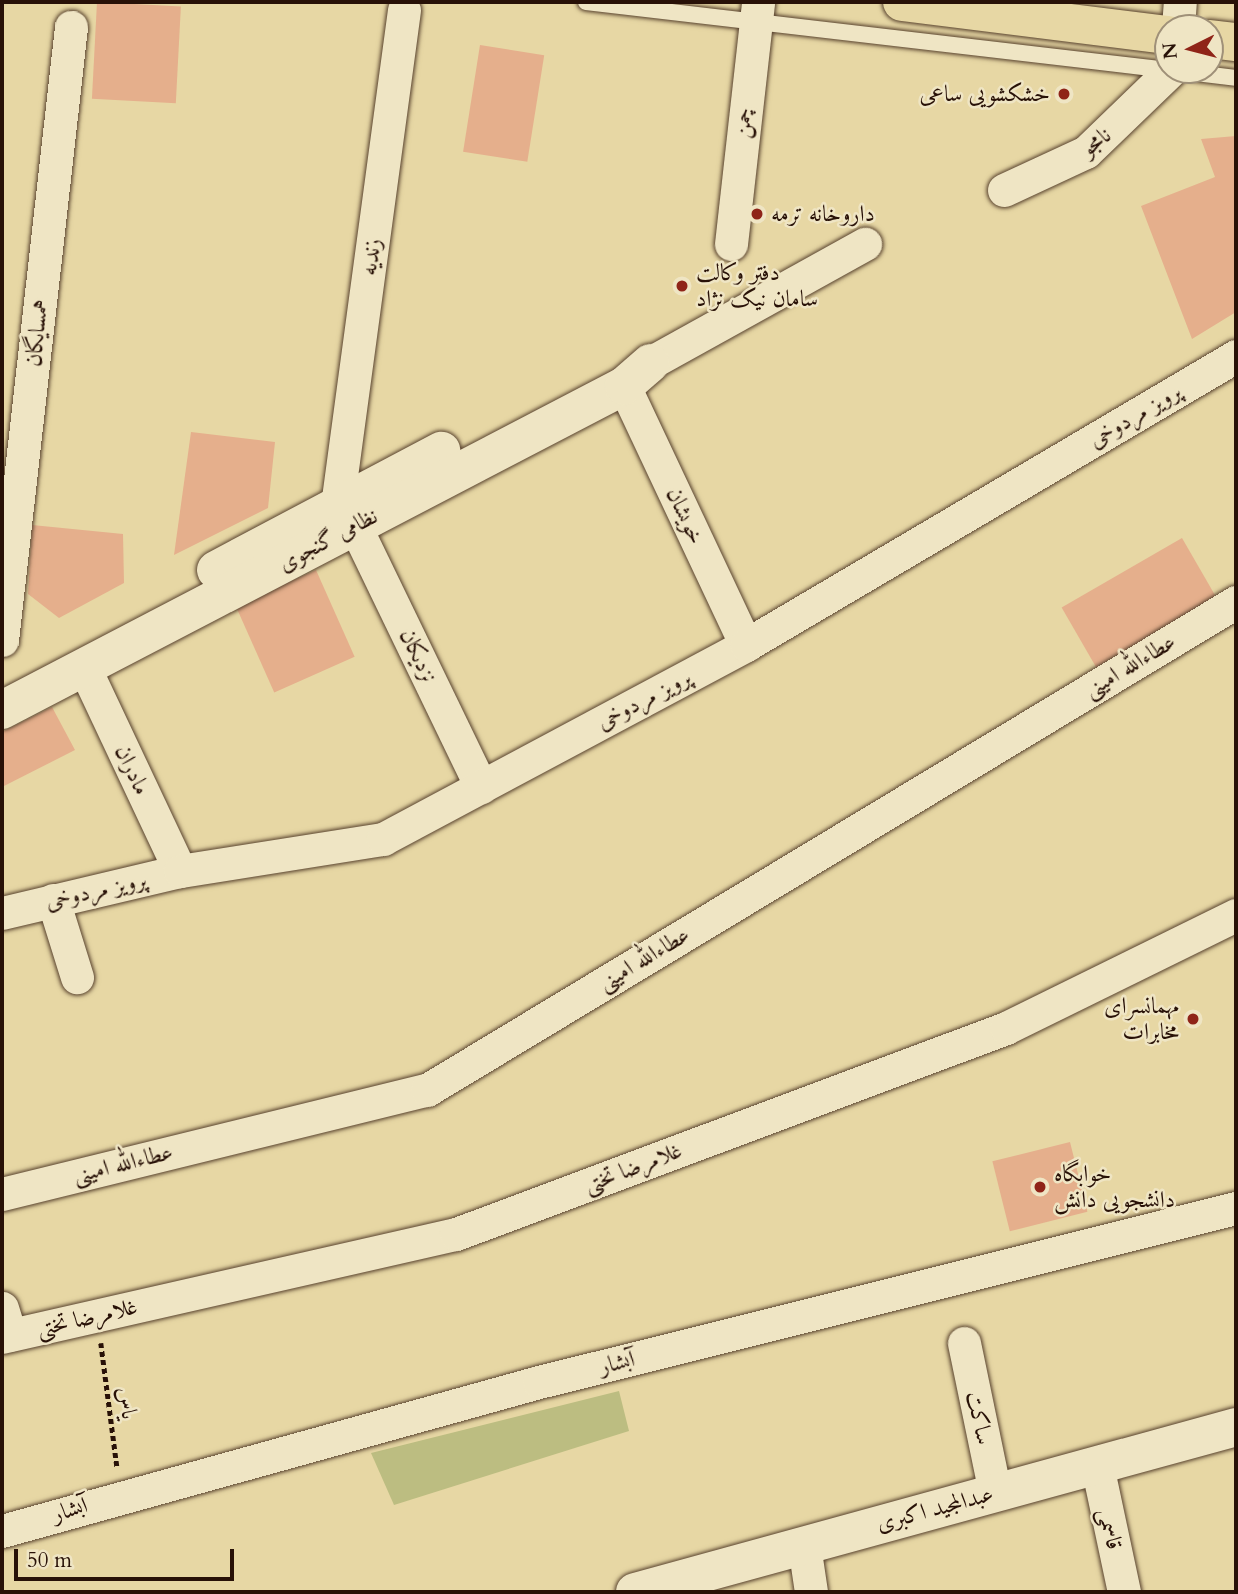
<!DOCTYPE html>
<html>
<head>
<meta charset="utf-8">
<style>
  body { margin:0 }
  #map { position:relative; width:1238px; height:1594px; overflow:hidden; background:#e7d7a4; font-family:Cardo,Amiri,serif }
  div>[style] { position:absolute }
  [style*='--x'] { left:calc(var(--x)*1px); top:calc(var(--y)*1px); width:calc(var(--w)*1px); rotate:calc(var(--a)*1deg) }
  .green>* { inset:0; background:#bcbd81 }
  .building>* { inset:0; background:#e5af8c; transform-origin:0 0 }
  .path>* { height:4.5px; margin-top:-2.25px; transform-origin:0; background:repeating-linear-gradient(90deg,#281107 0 5px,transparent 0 8.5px) }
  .roads { filter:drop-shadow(0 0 2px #58422e) drop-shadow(0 0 2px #58422e) }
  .service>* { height:16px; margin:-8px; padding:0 8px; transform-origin:8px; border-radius:8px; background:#efe5c4 }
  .minor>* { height:33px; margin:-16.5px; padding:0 16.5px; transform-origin:16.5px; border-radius:16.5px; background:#efe5c4 }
  .tertiary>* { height:38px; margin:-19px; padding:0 19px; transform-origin:19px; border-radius:19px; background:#efe5c4 }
  .primary>* { height:38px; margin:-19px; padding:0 19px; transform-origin:19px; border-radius:19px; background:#e7d7a4 }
  .dots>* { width:19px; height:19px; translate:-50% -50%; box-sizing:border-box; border:4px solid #efe5c4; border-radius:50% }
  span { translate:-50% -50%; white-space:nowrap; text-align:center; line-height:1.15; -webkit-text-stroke:5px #efe5c4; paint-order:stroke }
  .poi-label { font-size:23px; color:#281107 }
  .right { translate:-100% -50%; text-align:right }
  .left { translate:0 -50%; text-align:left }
  .street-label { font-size:23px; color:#281107 }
  .frame { position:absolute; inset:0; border:4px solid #281107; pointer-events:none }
  .north { position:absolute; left:1154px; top:14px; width:70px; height:70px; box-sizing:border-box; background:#efe5c4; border:2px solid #9f9078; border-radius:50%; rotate:264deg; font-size:19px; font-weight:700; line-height:28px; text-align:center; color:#281107 }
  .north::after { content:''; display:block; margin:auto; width:24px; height:32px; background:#8f2418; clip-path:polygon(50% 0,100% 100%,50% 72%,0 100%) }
  .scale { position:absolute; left:14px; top:1549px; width:220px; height:32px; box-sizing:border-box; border:4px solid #281107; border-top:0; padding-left:9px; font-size:21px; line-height:24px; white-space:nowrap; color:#281107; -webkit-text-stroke:5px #efe5c4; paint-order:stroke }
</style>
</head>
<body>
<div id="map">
  <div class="green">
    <i style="clip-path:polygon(619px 1391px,629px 1431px,394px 1505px,371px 1453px)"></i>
  </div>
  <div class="building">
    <i style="left:97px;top:2px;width:84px;height:97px;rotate:3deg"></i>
    <i style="left:480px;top:45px;width:65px;height:108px;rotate:9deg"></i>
    <i style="clip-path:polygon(1236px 136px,1236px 312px,1192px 339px,1141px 206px,1215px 177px,1201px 139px)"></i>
    <i style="clip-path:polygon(191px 432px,275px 442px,268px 508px,174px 555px)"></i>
    <i style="clip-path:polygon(32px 525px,123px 534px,124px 583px,59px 618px,28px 594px)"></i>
    <i style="left:1182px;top:538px;width:69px;height:139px;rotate:60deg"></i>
    <i style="left:316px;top:570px;width:95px;height:88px;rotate:66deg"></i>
    <i style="clip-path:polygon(52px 707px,75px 750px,2px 787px,2px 732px)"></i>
    <i style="left:1070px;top:1142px;width:72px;height:80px;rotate:76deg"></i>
  </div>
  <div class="path">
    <i style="--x:101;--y:1343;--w:125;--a:82.6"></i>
  </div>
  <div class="roads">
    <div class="service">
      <i style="--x:586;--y:2;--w:586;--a:6.66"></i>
      <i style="--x:1171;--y:70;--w:65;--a:7"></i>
    </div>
    <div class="minor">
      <i style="--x:404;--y:10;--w:499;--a:97.7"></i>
      <i style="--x:337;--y:504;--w:28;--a:51"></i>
      <i style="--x:355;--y:526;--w:290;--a:64.2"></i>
      <i style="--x:1178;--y:28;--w:26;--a:-86"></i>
      <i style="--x:1004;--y:190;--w:90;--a:-24.9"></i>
      <i style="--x:1086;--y:152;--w:118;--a:-44"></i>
      <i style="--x:731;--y:244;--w:244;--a:-83.6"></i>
      <i style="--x:650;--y:363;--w:246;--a:-29"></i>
      <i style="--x:624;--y:386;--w:286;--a:64.8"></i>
      <i style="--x:2;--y:640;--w:617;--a:-83.58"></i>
      <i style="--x:85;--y:669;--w:223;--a:64.8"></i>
      <i style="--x:53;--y:900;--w:81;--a:72.7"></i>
      <i style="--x:2;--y:913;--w:183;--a:-13.3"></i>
      <i style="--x:180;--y:871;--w:206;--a:-9"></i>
      <i style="--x:383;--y:839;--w:412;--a:-28.1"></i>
      <i style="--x:746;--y:645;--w:569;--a:-30.53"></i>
      <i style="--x:2;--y:1194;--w:438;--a:-13.8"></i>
      <i style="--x:427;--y:1090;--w:945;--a:-31.1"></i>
      <i style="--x:2;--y:1308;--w:28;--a:73"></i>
      <i style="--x:2;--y:1337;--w:466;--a:-12.8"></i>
      <i style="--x:456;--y:1234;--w:587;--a:-20.53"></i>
      <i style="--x:1006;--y:1028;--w:256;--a:-26.2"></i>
      <i style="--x:964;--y:1343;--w:153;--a:78.3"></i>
      <i style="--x:1097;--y:1465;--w:130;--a:78"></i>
      <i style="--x:2;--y:1531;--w:557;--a:-15.51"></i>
      <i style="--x:539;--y:1382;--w:718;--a:-14.02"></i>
      <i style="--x:804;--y:1545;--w:48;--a:81.5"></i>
    </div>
    <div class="tertiary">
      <i style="--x:216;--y:570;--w:255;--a:-27.9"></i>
      <i style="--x:2;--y:710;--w:701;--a:-27.52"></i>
      <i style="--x:624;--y:386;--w:35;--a:-41"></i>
      <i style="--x:635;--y:1592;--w:623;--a:-15.35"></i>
    </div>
    <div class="primary">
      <i style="--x:902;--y:2;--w:268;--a:7.1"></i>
      <i style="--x:1210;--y:39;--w:26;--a:7"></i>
    </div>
  </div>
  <div class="dots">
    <i style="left:1064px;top:94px;background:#8f2418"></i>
    <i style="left:757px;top:214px;background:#8f2418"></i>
    <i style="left:682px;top:286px;background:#8f2418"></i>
    <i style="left:1193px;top:1019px;background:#8f2418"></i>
    <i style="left:1040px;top:1187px;background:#8f2418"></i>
  </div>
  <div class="poi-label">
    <span class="right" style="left:1050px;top:94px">خشکشویی ساعی</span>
    <span class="left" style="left:771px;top:214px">داروخانه ترمه</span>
    <span class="left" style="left:696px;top:286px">دفتر وکالت<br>سامان نیک نژاد</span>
    <span class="right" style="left:1179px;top:1019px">مهمانسرای<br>مخابرات</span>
    <span class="left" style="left:1054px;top:1187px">خوابگاه<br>دانشجویی دانش</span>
  </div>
  <div class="street-label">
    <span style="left:743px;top:123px;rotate:-84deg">چمن</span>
    <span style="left:1096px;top:142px;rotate:-37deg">نامجو</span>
    <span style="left:371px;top:257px;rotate:-82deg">زندیه</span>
    <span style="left:37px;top:333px;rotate:-84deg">همسایگان</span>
    <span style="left:1135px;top:416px;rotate:-31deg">پرویز مردوخی</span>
    <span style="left:685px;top:516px;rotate:65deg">خویشان</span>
    <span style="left:328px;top:540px;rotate:-28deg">نظامی گنجوی</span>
    <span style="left:418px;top:656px;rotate:64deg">نزدیکان</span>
    <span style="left:1130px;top:666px;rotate:-31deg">عطاءالله امینی</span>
    <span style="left:644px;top:700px;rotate:-28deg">پرویز مردوخی</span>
    <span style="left:132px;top:770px;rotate:65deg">مادران</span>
    <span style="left:96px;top:891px;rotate:-13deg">پرویز مردوخی</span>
    <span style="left:644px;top:959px;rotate:-31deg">عطاءالله امینی</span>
    <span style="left:123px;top:1164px;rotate:-14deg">عطاءالله امینی</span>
    <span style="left:633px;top:1168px;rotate:-21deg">غلامرضا تختی</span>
    <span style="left:87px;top:1318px;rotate:-13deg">غلامرضا تختی</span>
    <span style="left:617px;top:1363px;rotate:-14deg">آبشار</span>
    <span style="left:127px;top:1403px;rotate:82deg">یاس</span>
    <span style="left:979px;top:1418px;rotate:78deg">ساکت</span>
    <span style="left:935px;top:1509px;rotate:-15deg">عبدالمجید اکبری</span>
    <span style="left:70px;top:1510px;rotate:-17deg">آبشار</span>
    <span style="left:1110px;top:1529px;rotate:78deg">قاسمی</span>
  </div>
  <div class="frame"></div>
  <div class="north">N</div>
  <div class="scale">50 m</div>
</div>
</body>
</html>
